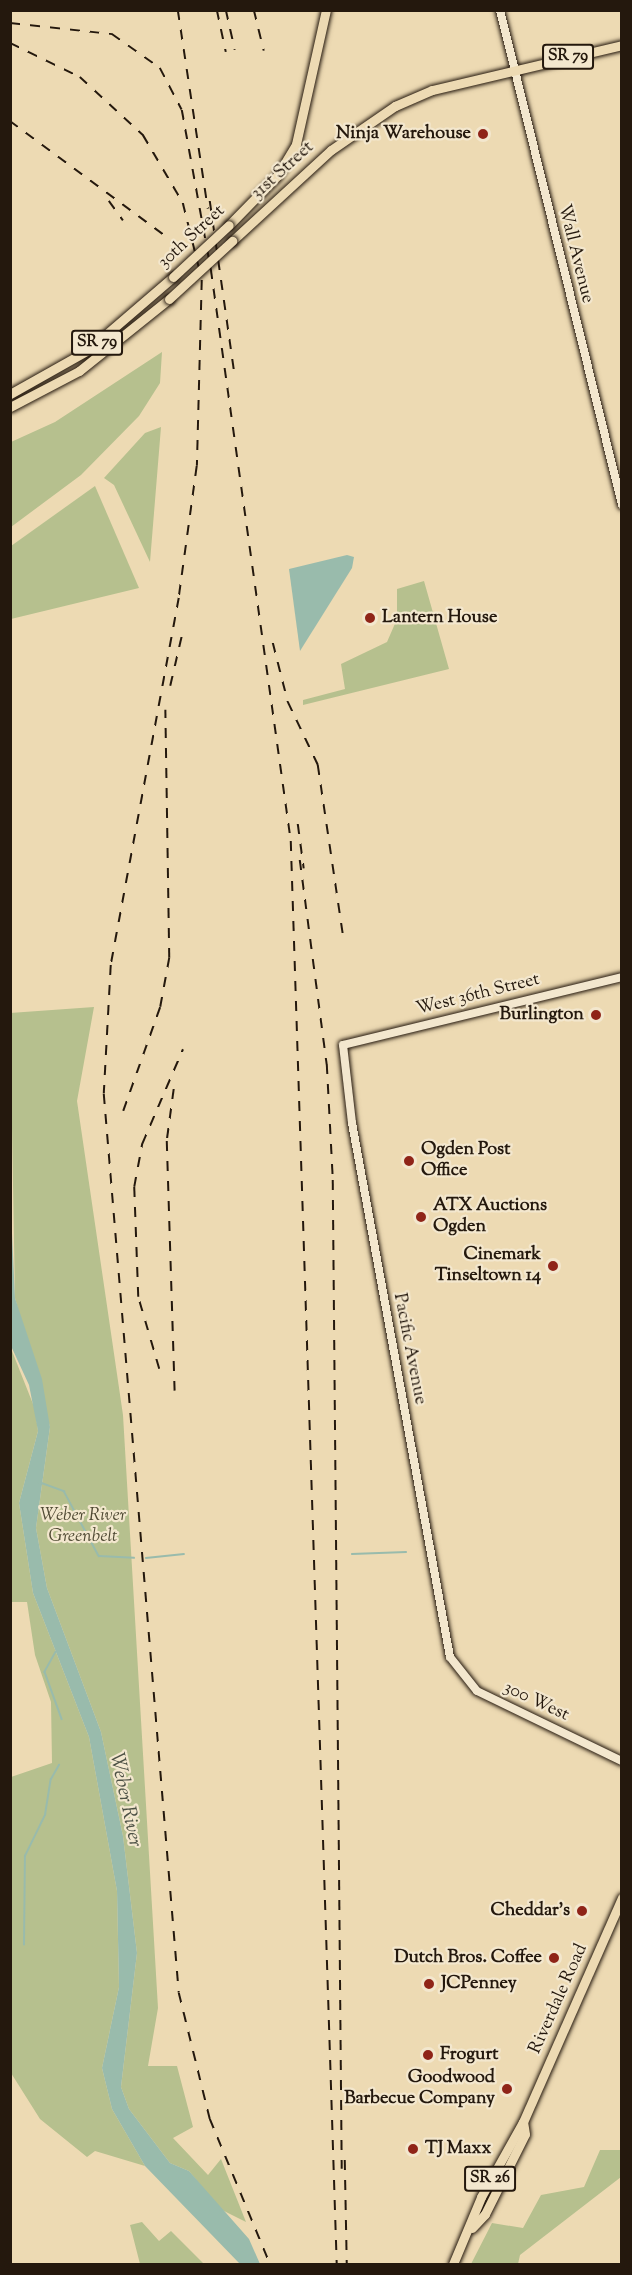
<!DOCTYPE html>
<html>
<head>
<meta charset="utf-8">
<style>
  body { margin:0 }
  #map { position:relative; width:632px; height:2275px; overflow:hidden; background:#eddab3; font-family:"Sorts Mill Goudy",serif }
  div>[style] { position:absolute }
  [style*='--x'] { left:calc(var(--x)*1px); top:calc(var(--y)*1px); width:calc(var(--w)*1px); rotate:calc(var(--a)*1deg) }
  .green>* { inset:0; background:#b6c08e }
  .water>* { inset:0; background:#99bbac }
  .stream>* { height:1.5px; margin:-0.75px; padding:0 0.75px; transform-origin:0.75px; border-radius:0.75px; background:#99bbac }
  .roads { filter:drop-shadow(0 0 2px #24180d) drop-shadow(0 0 2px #24180d) }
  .secondary>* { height:8px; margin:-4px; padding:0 4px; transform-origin:4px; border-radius:4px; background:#f3e7ce }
  .primary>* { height:9px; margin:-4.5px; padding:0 4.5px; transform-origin:4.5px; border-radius:4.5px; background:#eddab3 }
  .rail>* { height:1.5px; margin-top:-0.75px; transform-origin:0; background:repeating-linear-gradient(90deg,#24180d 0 10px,transparent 0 20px) }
  .bridges { filter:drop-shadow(0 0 2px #24180d) drop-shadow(0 0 2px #24180d) }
  .primary-bridge>* { height:9px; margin:-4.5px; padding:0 4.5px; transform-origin:4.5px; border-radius:4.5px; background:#eddab3 }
  .dots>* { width:16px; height:16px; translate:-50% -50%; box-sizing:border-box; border:3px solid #f3e7ce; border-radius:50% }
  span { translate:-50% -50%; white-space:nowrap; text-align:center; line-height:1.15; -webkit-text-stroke:4.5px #f3e7ce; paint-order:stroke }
  .shield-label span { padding:2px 4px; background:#f3e7ce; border:2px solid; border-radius:4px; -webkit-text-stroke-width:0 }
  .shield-label { font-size:16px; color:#24180d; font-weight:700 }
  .poi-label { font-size:18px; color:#24180d; font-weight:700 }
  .right { translate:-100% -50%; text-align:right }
  .left { translate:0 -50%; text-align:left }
  .street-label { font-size:18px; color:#24180d }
  .park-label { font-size:18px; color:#504a34; font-style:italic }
  .water-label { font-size:20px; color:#4d5145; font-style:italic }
  .frame { position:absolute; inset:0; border:12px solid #24180d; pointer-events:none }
</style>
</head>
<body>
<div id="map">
  <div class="green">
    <i style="clip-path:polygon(162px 352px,160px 383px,139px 416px,81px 475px,11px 527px,11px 442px,55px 422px)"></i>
    <i style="clip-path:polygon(161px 427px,150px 562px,114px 485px,104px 478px,145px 433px)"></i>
    <i style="clip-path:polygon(95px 486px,139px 588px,11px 619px,11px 546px)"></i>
    <i style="clip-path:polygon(424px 581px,449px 669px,303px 705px,303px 700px,345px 689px,341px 664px,387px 642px,397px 619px,397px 589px)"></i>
    <i style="clip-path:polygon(94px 1007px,77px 1101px,123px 1415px,158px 2008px,148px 2066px,177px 2066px,193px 2127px,173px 2138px,208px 2175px,221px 2159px,246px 2222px,220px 2209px,189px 2171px,170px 2163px,129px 2109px,121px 2087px,137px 1953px,123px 1836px,101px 1732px,47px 1588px,36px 1528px,50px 1427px,15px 1298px,10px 1013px)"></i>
    <i style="clip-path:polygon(10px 1346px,35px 1409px,38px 1431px,19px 1503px,33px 1593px,89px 1737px,117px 1891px,119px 1987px,102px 2068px,112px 2109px,145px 2166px,95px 2151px,87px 2157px,40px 2119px,11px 2073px,11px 1777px,52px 1763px,51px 1702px,35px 1655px,27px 1602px,11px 1602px)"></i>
    <i style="clip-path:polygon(600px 2150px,621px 2150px,621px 2177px,520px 2255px,518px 2264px,471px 2264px,492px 2223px,523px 2228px,541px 2195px,584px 2187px)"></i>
    <i style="clip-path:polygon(142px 2222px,159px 2241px,171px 2231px,204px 2264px,140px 2264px,130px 2225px)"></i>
  </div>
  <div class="water">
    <i style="clip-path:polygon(347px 555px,354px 557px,352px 568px,300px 651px,289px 569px)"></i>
    <i style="clip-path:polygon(11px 1211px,15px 1298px,42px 1379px,50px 1427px,36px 1528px,47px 1588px,101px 1732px,123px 1836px,137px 1953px,121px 2087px,129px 2109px,170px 2163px,189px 2171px,249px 2239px,260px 2264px,240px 2264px,145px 2166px,112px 2109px,102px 2068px,119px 1987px,117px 1891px,89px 1737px,33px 1593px,19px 1503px,38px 1431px,29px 1385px,11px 1346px)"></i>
  </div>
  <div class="stream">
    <i style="--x:39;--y:1482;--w:27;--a:20"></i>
    <i style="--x:64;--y:1491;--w:74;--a:61.7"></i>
    <i style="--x:99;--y:1556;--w:35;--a:3"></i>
    <i style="--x:352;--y:1554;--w:54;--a:-2.1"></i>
    <i style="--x:146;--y:1558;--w:38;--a:-6"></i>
    <i style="--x:56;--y:1652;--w:23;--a:119"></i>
    <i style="--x:45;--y:1672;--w:50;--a:70.1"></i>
    <i style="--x:24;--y:1945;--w:89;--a:-89.4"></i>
    <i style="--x:25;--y:1856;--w:46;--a:-64"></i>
    <i style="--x:45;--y:1815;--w:36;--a:-81"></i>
    <i style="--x:51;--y:1779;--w:16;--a:-60"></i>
  </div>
  <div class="roads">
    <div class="secondary">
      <i style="--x:500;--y:10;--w:510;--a:76.15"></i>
      <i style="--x:622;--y:977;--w:287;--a:166.3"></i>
      <i style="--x:343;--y:1045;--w:79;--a:83.4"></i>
      <i style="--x:352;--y:1123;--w:543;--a:79.6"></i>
      <i style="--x:450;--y:1657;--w:43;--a:51.5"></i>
      <i style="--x:477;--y:1691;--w:161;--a:25.8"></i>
    </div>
    <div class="primary">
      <i style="--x:229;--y:225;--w:69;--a:-45.6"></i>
      <i style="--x:277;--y:176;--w:37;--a:-59"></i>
      <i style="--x:296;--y:144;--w:137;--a:-77.4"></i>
      <i style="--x:232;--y:241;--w:134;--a:-42.6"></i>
      <i style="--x:331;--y:150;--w:78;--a:-34.5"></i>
      <i style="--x:395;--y:106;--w:40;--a:-23.4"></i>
      <i style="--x:432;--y:90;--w:195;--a:-13.3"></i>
      <i style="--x:10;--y:394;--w:90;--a:-29.4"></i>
      <i style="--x:88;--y:350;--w:112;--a:-40.7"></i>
      <i style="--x:10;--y:407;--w:78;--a:-27.6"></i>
      <i style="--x:79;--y:371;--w:115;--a:-38.7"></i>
      <i style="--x:472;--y:2228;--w:19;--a:-47"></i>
      <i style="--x:485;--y:2214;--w:89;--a:-63.4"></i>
      <i style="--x:525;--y:2134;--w:12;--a:-99"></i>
      <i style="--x:453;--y:2264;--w:73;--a:-67.3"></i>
      <i style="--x:481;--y:2197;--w:86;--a:-60.8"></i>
      <i style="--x:523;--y:2122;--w:245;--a:-66.2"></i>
    </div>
  </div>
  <div class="rail">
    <i style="--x:178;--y:10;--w:201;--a:81.4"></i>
    <i style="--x:217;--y:10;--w:43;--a:77.9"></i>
    <i style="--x:226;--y:10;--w:41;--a:77.3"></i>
    <i style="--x:254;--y:10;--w:42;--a:76.3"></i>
    <i style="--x:10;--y:23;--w:103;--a:6.2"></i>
    <i style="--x:112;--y:34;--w:59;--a:35.3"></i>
    <i style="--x:160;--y:68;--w:47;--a:62.4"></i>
    <i style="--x:182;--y:110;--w:162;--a:79.7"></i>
    <i style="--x:211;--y:269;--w:578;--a:82.04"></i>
    <i style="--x:291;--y:841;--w:1424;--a:88.15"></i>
    <i style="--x:10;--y:43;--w:78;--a:25.9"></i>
    <i style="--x:80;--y:77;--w:86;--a:42.6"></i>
    <i style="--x:143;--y:135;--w:79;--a:59.5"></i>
    <i style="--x:183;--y:203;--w:79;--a:76.1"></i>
    <i style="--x:202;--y:280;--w:186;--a:91.5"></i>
    <i style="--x:197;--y:466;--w:133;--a:97.8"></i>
    <i style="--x:179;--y:598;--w:373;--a:100.5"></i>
    <i style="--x:111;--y:965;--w:129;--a:93.1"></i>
    <i style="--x:104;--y:1094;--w:902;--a:85.23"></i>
    <i style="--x:179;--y:1993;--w:130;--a:76.2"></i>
    <i style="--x:210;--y:2119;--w:157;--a:67.5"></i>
    <i style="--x:10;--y:121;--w:197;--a:36.5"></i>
    <i style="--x:109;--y:201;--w:24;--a:54"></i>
    <i style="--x:210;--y:201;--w:177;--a:81.9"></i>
    <i style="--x:273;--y:643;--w:61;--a:75.7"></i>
    <i style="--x:288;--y:702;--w:70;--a:64.5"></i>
    <i style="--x:318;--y:765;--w:178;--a:81.6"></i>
    <i style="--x:170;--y:686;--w:53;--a:-77"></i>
    <i style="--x:298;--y:824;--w:45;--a:82.4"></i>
    <i style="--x:300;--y:860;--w:206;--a:82.5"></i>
    <i style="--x:327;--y:1064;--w:116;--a:87"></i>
    <i style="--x:333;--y:1180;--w:989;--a:89.48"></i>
    <i style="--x:174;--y:1089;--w:52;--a:97.7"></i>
    <i style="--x:167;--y:1141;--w:250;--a:88.2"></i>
    <i style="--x:123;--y:1111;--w:110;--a:-70.4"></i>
    <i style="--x:160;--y:1007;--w:50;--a:-79.6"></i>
    <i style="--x:169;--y:958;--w:248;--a:-90.9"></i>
    <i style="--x:159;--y:1369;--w:75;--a:-106.3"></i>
    <i style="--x:138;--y:1297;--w:110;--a:-92.1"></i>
    <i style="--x:134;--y:1187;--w:44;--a:-79.5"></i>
    <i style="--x:142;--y:1144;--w:103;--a:-66.7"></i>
    <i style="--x:345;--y:2160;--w:104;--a:88.9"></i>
  </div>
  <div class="bridges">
    <div class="primary-bridge">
      <i style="--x:173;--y:277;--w:76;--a:-42.9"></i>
      <i style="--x:169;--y:299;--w:86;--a:-42.6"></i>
    </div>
  </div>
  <div class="dots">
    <i style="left:483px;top:134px;background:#8f2418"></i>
    <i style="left:370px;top:618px;background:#8f2418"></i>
    <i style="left:596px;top:1015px;background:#8f2418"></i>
    <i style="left:409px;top:1161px;background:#8f2418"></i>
    <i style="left:421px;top:1217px;background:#8f2418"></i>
    <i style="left:553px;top:1266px;background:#8f2418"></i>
    <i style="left:582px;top:1911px;background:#8f2418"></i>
    <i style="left:554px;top:1958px;background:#8f2418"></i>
    <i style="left:429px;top:1984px;background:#8f2418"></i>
    <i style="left:428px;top:2055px;background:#8f2418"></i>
    <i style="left:507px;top:2089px;background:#8f2418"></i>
    <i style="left:413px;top:2149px;background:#8f2418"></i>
  </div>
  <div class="shield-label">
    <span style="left:568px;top:57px">SR 79</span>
    <span style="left:97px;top:343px">SR 79</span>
    <span style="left:490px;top:2179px">SR 26</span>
  </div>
  <div class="poi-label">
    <span class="right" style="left:471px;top:134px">Ninja Warehouse</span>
    <span class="left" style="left:382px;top:618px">Lantern House</span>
    <span class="right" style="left:584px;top:1015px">Burlington</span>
    <span class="left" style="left:421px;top:1161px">Ogden Post<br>Office</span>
    <span class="left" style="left:433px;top:1217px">ATX Auctions<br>Ogden</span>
    <span class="right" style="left:541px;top:1266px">Cinemark<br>Tinseltown 14</span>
    <span class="right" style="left:570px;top:1911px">Cheddar's</span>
    <span class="right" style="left:542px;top:1958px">Dutch Bros. Coffee</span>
    <span class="left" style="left:441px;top:1984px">JCPenney</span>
    <span class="left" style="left:440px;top:2055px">Frogurt</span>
    <span class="right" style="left:495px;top:2089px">Goodwood<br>Barbecue Company</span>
    <span class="left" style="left:425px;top:2149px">TJ Maxx</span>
  </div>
  <div class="street-label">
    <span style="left:283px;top:171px;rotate:-42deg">31st Street</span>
    <span style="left:192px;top:237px;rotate:-43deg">30th Street</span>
    <span style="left:575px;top:254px;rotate:76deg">Wall Avenue</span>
    <span style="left:478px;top:995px;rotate:-14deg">West 36th Street</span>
    <span style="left:409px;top:1349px;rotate:79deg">Pacific Avenue</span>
    <span style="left:536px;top:1702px;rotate:25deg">300 West</span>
    <span style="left:559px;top:1999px;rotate:-66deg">Riverdale Road</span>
  </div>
  <div class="park-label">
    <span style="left:83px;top:1527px">Weber River<br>Greenbelt</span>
  </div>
  <div class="water-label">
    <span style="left:125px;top:1800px;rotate:78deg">Weber River</span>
  </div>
  <div class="frame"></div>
</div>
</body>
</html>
